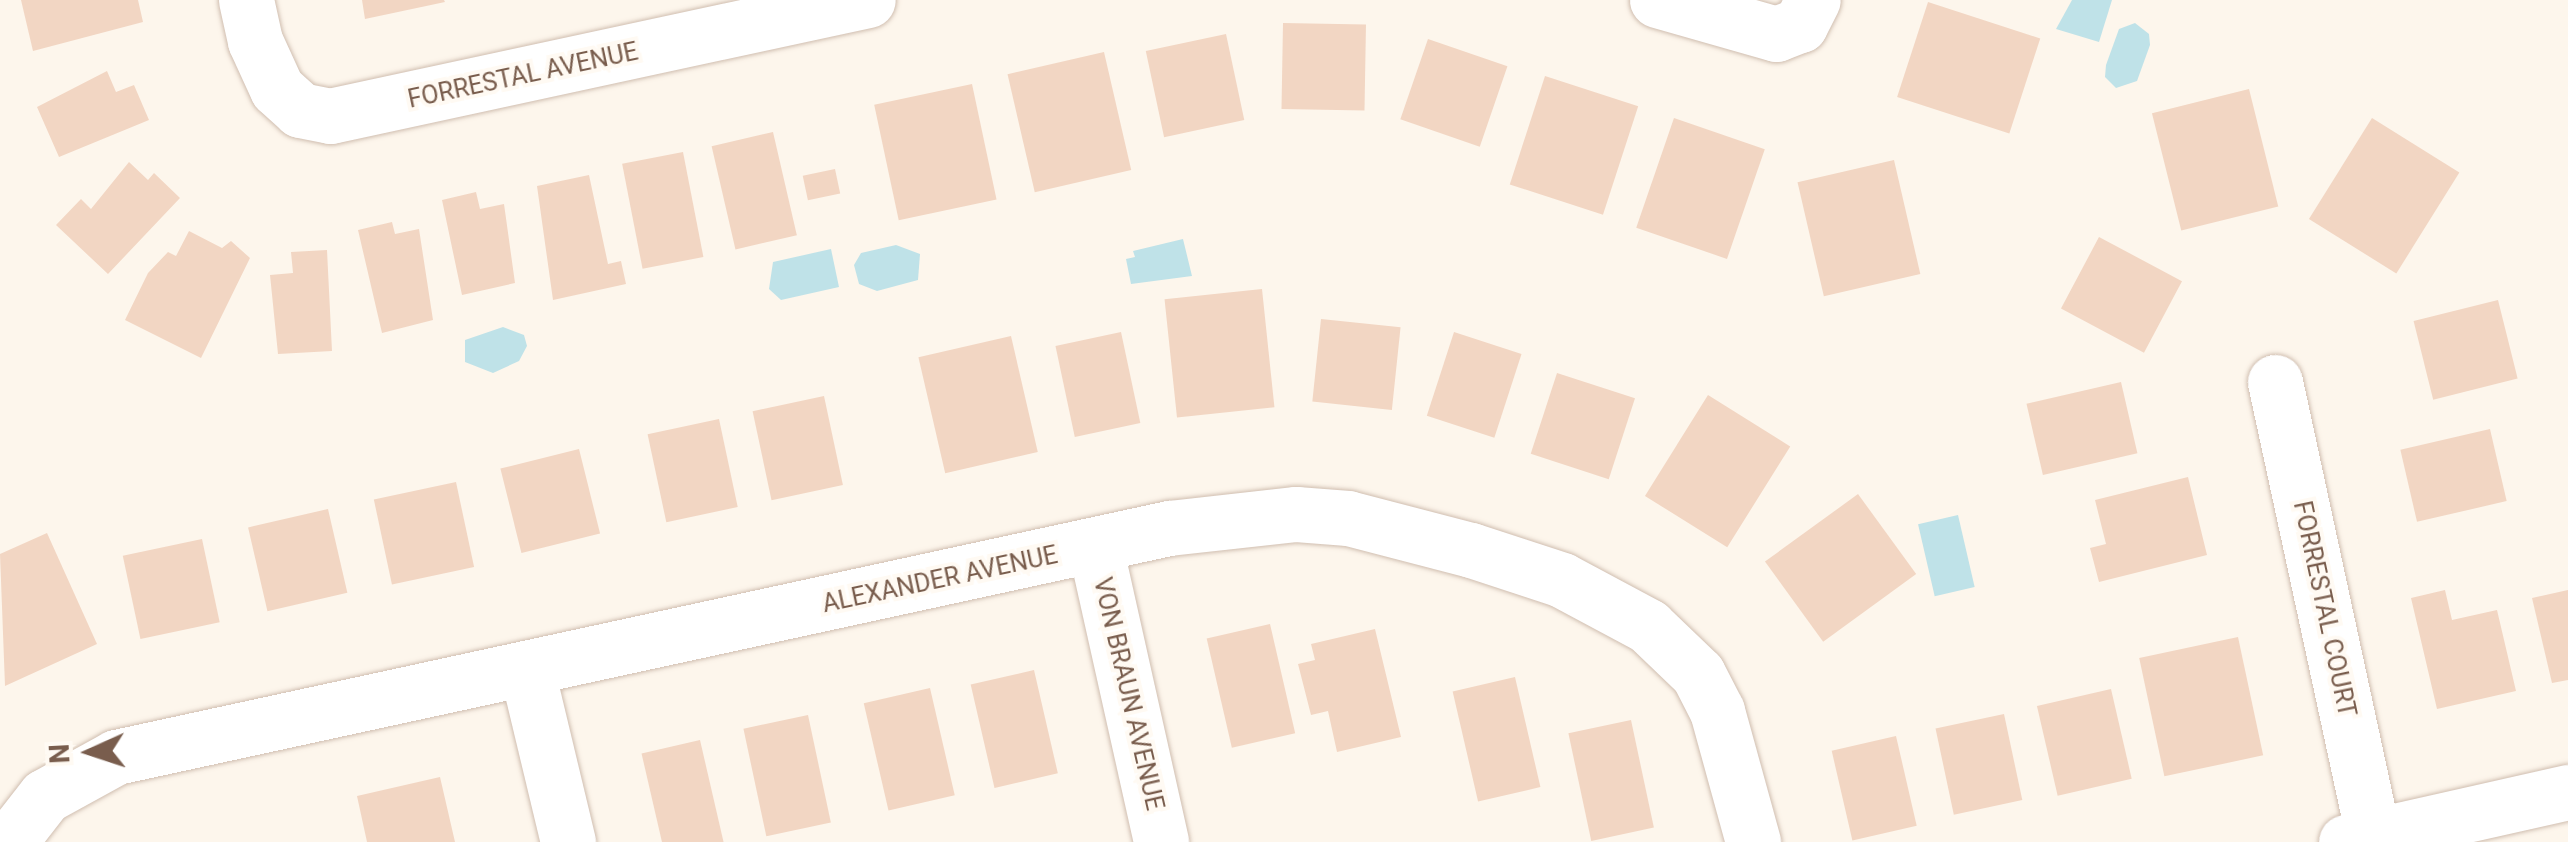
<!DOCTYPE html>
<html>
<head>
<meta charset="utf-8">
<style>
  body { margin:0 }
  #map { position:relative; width:2568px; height:842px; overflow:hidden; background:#fdf6ec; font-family:Roboto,sans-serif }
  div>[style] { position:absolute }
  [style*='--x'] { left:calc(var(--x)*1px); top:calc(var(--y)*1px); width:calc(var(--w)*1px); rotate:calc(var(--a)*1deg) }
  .water>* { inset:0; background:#bfe2e8; transform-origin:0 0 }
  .building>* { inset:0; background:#f2d6c3; transform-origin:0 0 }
  .roads { filter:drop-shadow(0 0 2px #d0beb0) drop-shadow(0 0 2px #d0beb0) }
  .minor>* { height:55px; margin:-27.5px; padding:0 27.5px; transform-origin:27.5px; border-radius:27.5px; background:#fff }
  span { translate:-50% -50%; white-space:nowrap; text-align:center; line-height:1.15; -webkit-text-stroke:8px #fffaf3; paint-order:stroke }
  .street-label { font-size:25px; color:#795d4d }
  .north { position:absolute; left:40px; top:702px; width:100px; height:100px; -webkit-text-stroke:8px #fffaf3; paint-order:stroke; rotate:267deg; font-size:28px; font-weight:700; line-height:40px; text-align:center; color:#795d4d }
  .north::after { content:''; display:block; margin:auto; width:35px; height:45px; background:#795d4d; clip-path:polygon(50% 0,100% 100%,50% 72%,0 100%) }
</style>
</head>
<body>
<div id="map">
  <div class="water">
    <i style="clip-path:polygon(2072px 0,2112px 0,2099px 42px,2056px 29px)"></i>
    <i style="clip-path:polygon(2135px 23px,2149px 34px,2150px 45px,2137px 81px,2116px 88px,2105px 77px,2106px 65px,2119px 29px)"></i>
    <i style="clip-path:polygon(1183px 239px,1192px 276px,1131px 284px,1126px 259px,1135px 257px,1133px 251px)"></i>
    <i style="clip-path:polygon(896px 245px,920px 254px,918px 280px,877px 291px,859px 284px,854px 265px,861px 253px)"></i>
    <i style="clip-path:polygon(831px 249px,839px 287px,781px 300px,769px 289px,773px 262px)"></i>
    <i style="clip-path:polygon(503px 327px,524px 335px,527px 346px,519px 361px,493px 373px,465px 362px,465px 340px)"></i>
    <i style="left:1958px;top:515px;width:74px;height:41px;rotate:77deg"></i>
  </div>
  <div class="building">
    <i style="clip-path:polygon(21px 0,138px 0,143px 22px,33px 51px)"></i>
    <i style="clip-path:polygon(362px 0,444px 0,445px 2px,365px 19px)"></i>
    <i style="left:1928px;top:2px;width:118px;height:100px;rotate:18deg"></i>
    <i style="left:1283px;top:23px;width:83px;height:86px;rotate:1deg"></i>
    <i style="left:1226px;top:34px;width:88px;height:82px;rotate:78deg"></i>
    <i style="left:1428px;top:39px;width:84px;height:85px;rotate:19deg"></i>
    <i style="left:1104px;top:52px;width:121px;height:99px;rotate:77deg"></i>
    <i style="clip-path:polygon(107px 71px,116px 92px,134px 85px,149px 120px,59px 157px,37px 107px)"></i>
    <i style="left:1545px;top:76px;width:98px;height:114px;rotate:18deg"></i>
    <i style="left:972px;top:84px;width:118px;height:100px;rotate:78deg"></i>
    <i style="left:2249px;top:89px;width:121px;height:100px;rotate:76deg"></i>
    <i style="left:1674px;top:118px;width:96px;height:116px;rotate:19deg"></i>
    <i style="left:2372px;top:118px;width:103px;height:119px;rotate:32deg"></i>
    <i style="left:773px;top:132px;width:106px;height:63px;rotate:77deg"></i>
    <i style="left:683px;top:152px;width:107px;height:62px;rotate:79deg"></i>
    <i style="left:1894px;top:160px;width:117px;height:99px;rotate:77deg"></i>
    <i style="clip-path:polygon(129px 162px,148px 180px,154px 173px,180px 198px,108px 274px,56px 225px,81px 199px,91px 209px)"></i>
    <i style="left:835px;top:169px;width:25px;height:33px;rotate:78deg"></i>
    <i style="clip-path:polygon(589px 175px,608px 264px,621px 261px,626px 284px,553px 300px,537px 186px)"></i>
    <i style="clip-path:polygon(476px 192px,480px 209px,504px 204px,515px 283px,462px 295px,442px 200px)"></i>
    <i style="clip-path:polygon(392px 222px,395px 234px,419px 229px,433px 320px,382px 333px,358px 230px)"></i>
    <i style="clip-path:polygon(189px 231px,222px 248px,231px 241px,250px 258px,201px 358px,125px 320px,148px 273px,168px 252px,176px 256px)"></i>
    <i style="left:2099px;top:237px;width:94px;height:81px;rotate:28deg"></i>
    <i style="clip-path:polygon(327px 250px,332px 351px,278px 354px,270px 275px,293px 273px,291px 252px)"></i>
    <i style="left:1262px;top:289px;width:119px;height:98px;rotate:84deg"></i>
    <i style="left:2498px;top:300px;width:81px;height:87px;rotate:76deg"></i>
    <i style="left:1321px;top:319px;width:80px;height:83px;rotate:6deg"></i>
    <i style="left:1121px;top:332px;width:93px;height:67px;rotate:78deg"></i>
    <i style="left:1454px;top:332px;width:71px;height:88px;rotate:18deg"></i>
    <i style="left:1011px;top:336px;width:119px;height:95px;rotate:77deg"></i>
    <i style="left:1557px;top:373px;width:82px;height:85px;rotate:18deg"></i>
    <i style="left:2121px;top:382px;width:73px;height:97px;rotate:77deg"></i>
    <i style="left:1708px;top:395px;width:97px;height:119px;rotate:32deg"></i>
    <i style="left:824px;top:396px;width:91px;height:73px;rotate:78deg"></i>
    <i style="left:719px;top:419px;width:90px;height:73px;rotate:78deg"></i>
    <i style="left:2490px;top:429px;width:74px;height:92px;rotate:77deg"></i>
    <i style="left:579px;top:449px;width:87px;height:81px;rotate:76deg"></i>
    <i style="clip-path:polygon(2188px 477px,2207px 555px,2099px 582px,2090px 548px,2106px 544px,2095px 500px)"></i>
    <i style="left:456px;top:482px;width:87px;height:84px;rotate:78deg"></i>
    <i style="left:1858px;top:494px;width:99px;height:115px;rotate:54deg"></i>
    <i style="left:328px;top:509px;width:86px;height:82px;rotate:77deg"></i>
    <i style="clip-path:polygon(47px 533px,97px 644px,5px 686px,0 554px)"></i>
    <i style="left:202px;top:539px;width:85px;height:81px;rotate:78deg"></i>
    <i style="clip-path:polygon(2445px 590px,2452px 620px,2497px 610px,2516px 691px,2437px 709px,2411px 598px)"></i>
    <i style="clip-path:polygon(2568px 590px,2568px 680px,2552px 683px,2532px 598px)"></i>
    <i style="left:1270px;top:624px;width:112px;height:65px;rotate:77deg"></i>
    <i style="clip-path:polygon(1375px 629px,1401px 737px,1337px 752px,1328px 711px,1311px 715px,1298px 664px,1315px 660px,1311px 644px)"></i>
    <i style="left:2238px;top:637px;width:121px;height:101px;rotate:78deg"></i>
    <i style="left:1034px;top:670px;width:106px;height:65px;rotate:77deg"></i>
    <i style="left:1515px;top:677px;width:113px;height:64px;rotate:77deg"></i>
    <i style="left:930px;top:688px;width:110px;height:68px;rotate:77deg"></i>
    <i style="left:2111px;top:689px;width:92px;height:76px;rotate:77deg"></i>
    <i style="left:2004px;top:714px;width:88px;height:70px;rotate:78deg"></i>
    <i style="left:808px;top:715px;width:110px;height:66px;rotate:78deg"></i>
    <i style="left:1631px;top:720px;width:110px;height:64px;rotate:78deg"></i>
    <i style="left:1896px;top:736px;width:92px;height:66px;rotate:77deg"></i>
    <i style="left:700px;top:740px;width:105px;height:60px;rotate:77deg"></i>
    <i style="clip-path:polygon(440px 777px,455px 842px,367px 842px,357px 796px)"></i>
  </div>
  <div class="roads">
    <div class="minor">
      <i style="--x:246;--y:0;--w:42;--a:77.6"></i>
      <i style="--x:255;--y:41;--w:53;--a:65.4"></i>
      <i style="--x:277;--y:89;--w:31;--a:42"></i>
      <i style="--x:300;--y:110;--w:31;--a:11"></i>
      <i style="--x:330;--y:116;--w:550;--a:-12.17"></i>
      <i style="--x:1657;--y:0;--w:124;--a:15.9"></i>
      <i style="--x:1776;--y:34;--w:26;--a:-21"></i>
      <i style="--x:1800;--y:25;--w:28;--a:-63"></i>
      <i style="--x:2275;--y:382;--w:464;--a:77.8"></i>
      <i style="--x:1095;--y:546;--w:303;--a:77.4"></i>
      <i style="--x:527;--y:671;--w:176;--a:76.5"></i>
      <i style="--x:9;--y:842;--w:58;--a:-52"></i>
      <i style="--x:45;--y:796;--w:81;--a:-28.8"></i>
      <i style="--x:116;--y:757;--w:1078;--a:-12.27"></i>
      <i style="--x:1169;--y:528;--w:128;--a:-6.3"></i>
      <i style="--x:1296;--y:514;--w:52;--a:4.4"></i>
      <i style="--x:1348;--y:518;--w:127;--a:14.6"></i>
      <i style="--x:1471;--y:550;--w:96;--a:18.2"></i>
      <i style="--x:1562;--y:580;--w:98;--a:28.1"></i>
      <i style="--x:1648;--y:626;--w:69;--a:43.8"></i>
      <i style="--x:1698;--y:674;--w:42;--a:62.8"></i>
      <i style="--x:1717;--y:711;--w:136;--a:74.6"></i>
      <i style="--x:2346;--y:842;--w:228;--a:-12.7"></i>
    </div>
  </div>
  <div class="street-label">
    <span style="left:523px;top:76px;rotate:-12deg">FORRESTAL AVENUE</span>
    <span style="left:940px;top:580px;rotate:-12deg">ALEXANDER AVENUE</span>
    <span style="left:2324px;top:609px;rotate:78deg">FORRESTAL COURT</span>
    <span style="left:1128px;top:694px;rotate:77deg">VON BRAUN AVENUE</span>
  </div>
  <div class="north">N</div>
</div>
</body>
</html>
